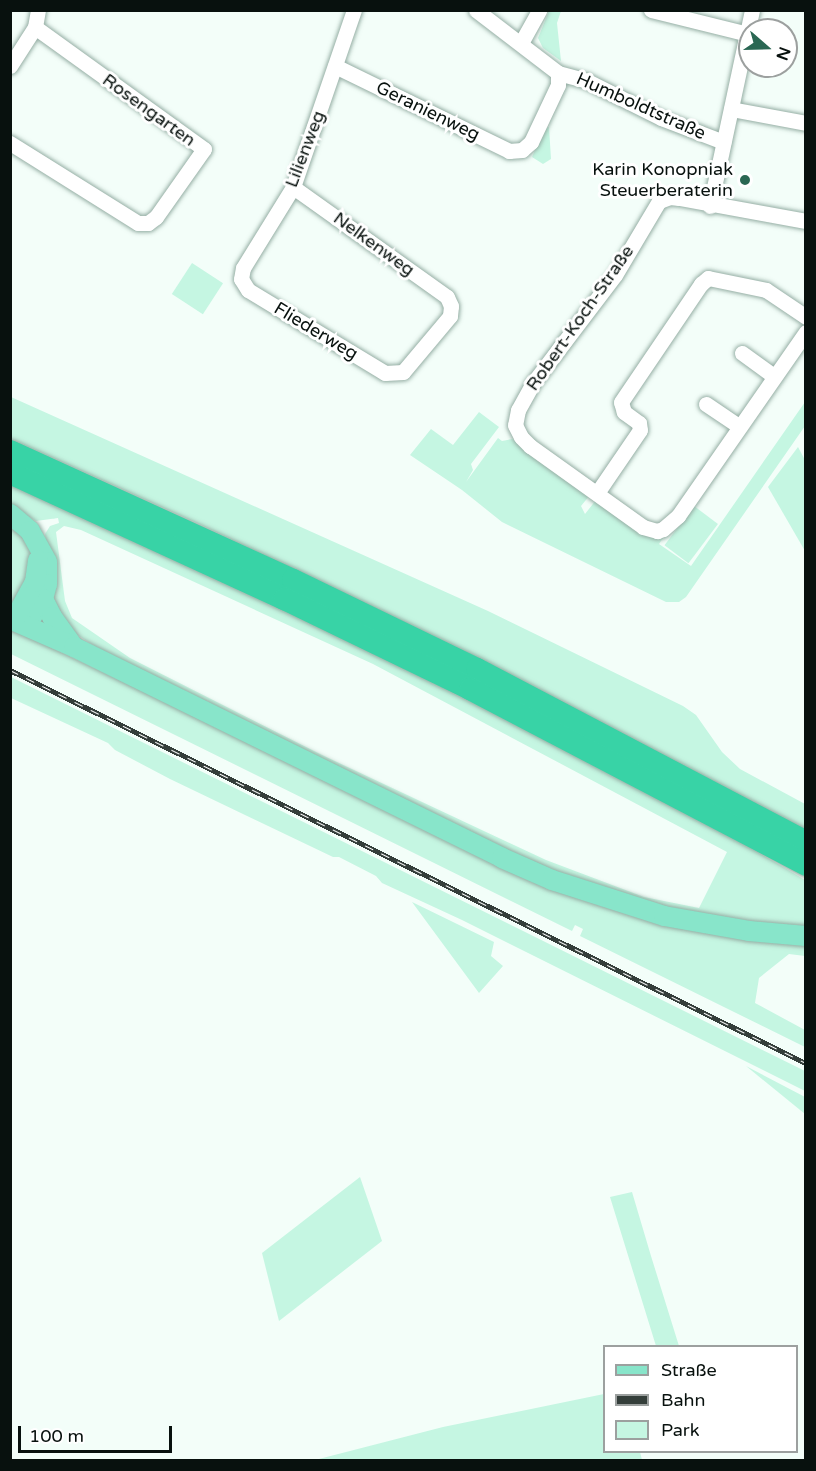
<!DOCTYPE html>
<html>
<head>
<meta charset="utf-8">
<style>
  body { margin:0 }
  #map { position:relative; width:816px; height:1471px; overflow:hidden; background:#f3fef9; font-family:"Varela Round",sans-serif }
  div>[style] { position:absolute }
  [style*='--x'] { left:calc(var(--x)*1px); top:calc(var(--y)*1px); width:calc(var(--w)*1px); rotate:calc(var(--a)*1deg) }
  .green>* { inset:0; background:#c5f6e2; transform-origin:0 0 }
  .roads { filter:drop-shadow(0 0 2px #95aea4) drop-shadow(0 0 2px #95aea4) }
  .minor>* { height:15px; margin:-7.5px; padding:0 7.5px; transform-origin:7.5px; border-radius:7.5px; background:#fff }
  .major>* { height:20px; margin:-10px; padding:0 10px; transform-origin:10px; border-radius:10px; background:#88e5ca }
  .highway>* { height:22px; margin:-11px; padding:0 11px; transform-origin:11px; border-radius:11px; background:#38d3a6 }
  .rail>* { height:5px; margin-top:-2.5px; transform-origin:0; background:repeating-linear-gradient(90deg,#fff 0 9px,#343e3a 0 18px); box-sizing:border-box; border-block:2px solid #343e3a }
  .dots>* { width:16px; height:16px; translate:-50% -50%; box-sizing:border-box; border:3px solid #fff; border-radius:50% }
  span { translate:-50% -50%; white-space:nowrap; text-align:center; line-height:1.15; -webkit-text-stroke:6px #fff; paint-order:stroke }
  .street-label { font-size:18px; color:#08110e }
  .poi-label { font-size:18px; color:#08110e }
  .right { translate:-100% -50%; text-align:right }
  .frame { position:absolute; inset:0; border:12px solid #08110e; pointer-events:none }
  .legend { position:absolute; left:603px; top:1345px; width:195px; height:108px; box-sizing:border-box; background:#fff; border:2px solid #9ca09f; margin:0; padding:8px 10px; list-style:none; font-size:18px; color:#08110e }
  .legend li { display:flex; align-items:center; gap:12px; height:30px }
  .legend b { width:30px; border:2px solid #9ca09f }
  .north { position:absolute; left:738px; top:18px; width:60px; height:60px; box-sizing:border-box; background:#fff; border:2px solid #9ca09f; border-radius:50%; rotate:110deg; font-size:16px; font-weight:700; line-height:24px; text-align:center; color:#08110e }
  .north::after { content:''; display:block; margin:auto; width:21px; height:27px; background:#2a6753; clip-path:polygon(50% 0,100% 100%,50% 72%,0 100%) }
  .scale { position:absolute; left:18px; top:1426px; width:154px; height:27px; box-sizing:border-box; border:3px solid #08110e; border-top:0; padding-left:8px; font-size:18px; line-height:21px; white-space:nowrap; color:#08110e; -webkit-text-stroke:4px #fff; paint-order:stroke }
</style>
</head>
<body>
<div id="map">
  <div class="green">
    <i style="clip-path:polygon(549px 11px,561px 11px,557px 23px,561px 61px,543px 48px,538px 38px)"></i>
    <i style="clip-path:polygon(549px 127px,551px 159px,543px 164px,532px 157px,545px 128px)"></i>
    <i style="left:192px;top:263px;width:37px;height:37px;rotate:33deg"></i>
    <i style="clip-path:polygon(11px 397px,488px 611px,683px 706px,696px 715px,722px 752px,740px 769px,805px 804px,805px 830px,455px 646px,199px 524px,11px 439px)"></i>
    <i style="clip-path:polygon(805px 402px,805px 426px,686px 597px,679px 602px,666px 602px,502px 522px,462px 490px,410px 455px,431px 429px,453px 445px,479px 412px,499px 427px,471px 464px,473px 470px,466px 482px,498px 438px,502px 441px,512px 439px,590px 495px,581px 506px,585px 514px,596px 500px,665px 535px,659px 544px,691px 566px)"></i>
    <i style="clip-path:polygon(798px 447px,805px 460px,805px 551px,768px 487px)"></i>
    <i style="clip-path:polygon(evenodd,11px 485px,342px 638px,481px 707px,747px 846px,805px 880px,805px 930px,705px 920px,558px 877px,113px 658px,73px 632px,54px 613px,45px 534px,50px 526px,59px 523px,58px 518px,36px 521px,11px 506px,11px 485px,64px 526px,81px 530px,373px 664px,727px 852px,699px 908px,644px 897px,546px 860px,322px 755px,130px 658px,72px 618px,65px 601px,56px 532px,64px 526px)"></i>
    <i style="left:694px;top:506px;width:30px;height:49px;rotate:37deg"></i>
    <i style="clip-path:polygon(11px 522px,30px 546px,31px 555px,31px 566px,16px 600px,11px 605px)"></i>
    <i style="clip-path:polygon(10px 628px,518px 871px,805px 941px,805px 956px,789px 954px,759px 978px,755px 1003px,805px 1030px,805px 1047px,580px 936px,583px 929px,575px 925px,572px 931px,11px 654px)"></i>
    <i style="clip-path:polygon(11px 677px,805px 1071px,805px 1091px,462px 920px,382px 883px,376px 876px,339px 857px,333px 857px,170px 779px,115px 750px,108px 743px,11px 698px)"></i>
    <i style="clip-path:polygon(412px 902px,494px 942px,491px 956px,503px 966px,479px 993px)"></i>
    <i style="clip-path:polygon(746px 1066px,805px 1097px,805px 1114px)"></i>
    <i style="clip-path:polygon(360px 1177px,382px 1241px,279px 1321px,262px 1253px)"></i>
    <i style="clip-path:polygon(632px 1192px,651px 1256px,679px 1346px,656px 1346px,610px 1197px)"></i>
    <i style="clip-path:polygon(604px 1394px,604px 1452px,640px 1452px,642px 1460px,315px 1460px,443px 1427px)"></i>
  </div>
  <div class="roads">
    <div class="minor">
      <i style="--x:476;--y:10;--w:103;--a:37.5"></i>
      <i style="--x:651;--y:10;--w:100;--a:13.9"></i>
      <i style="--x:521;--y:43;--w:38;--a:-61"></i>
      <i style="--x:10;--y:66;--w:46;--a:-57.3"></i>
      <i style="--x:35;--y:27;--w:17;--a:-80"></i>
      <i style="--x:335;--y:66;--w:194;--a:26"></i>
      <i style="--x:509;--y:151;--w:13;--a:-4"></i>
      <i style="--x:522;--y:150;--w:12;--a:-42"></i>
      <i style="--x:531;--y:142;--w:63;--a:-64.7"></i>
      <i style="--x:558;--y:85;--w:12;--a:-90"></i>
      <i style="--x:558;--y:73;--w:30;--a:15"></i>
      <i style="--x:587;--y:81;--w:83;--a:26.6"></i>
      <i style="--x:661;--y:118;--w:67;--a:20.9"></i>
      <i style="--x:731;--y:109;--w:76;--a:10.6"></i>
      <i style="--x:10;--y:143;--w:151;--a:32"></i>
      <i style="--x:138;--y:223;--w:10;--a:0"></i>
      <i style="--x:148;--y:223;--w:10;--a:-37"></i>
      <i style="--x:156;--y:217;--w:83;--a:-54.8"></i>
      <i style="--x:204;--y:149;--w:208;--a:-144.2"></i>
      <i style="--x:293;--y:187;--w:189;--a:35.5"></i>
      <i style="--x:447;--y:297;--w:10;--a:66"></i>
      <i style="--x:451;--y:306;--w:10;--a:96"></i>
      <i style="--x:450;--y:316;--w:73;--a:130"></i>
      <i style="--x:403;--y:372;--w:18;--a:177"></i>
      <i style="--x:385;--y:373;--w:160;--a:-148.8"></i>
      <i style="--x:248;--y:290;--w:13;--a:-122"></i>
      <i style="--x:241;--y:279;--w:11;--a:-80"></i>
      <i style="--x:243;--y:268;--w:95;--a:-58.3"></i>
      <i style="--x:293;--y:187;--w:187;--a:-71"></i>
      <i style="--x:710;--y:206;--w:200;--a:-77.9"></i>
      <i style="--x:806;--y:221;--w:129;--a:-169.7"></i>
      <i style="--x:679;--y:198;--w:9;--a:-174"></i>
      <i style="--x:670;--y:197;--w:12;--a:160"></i>
      <i style="--x:659;--y:201;--w:86;--a:120.7"></i>
      <i style="--x:615;--y:275;--w:136;--a:127.2"></i>
      <i style="--x:533;--y:383;--w:31;--a:119"></i>
      <i style="--x:518;--y:410;--w:15;--a:101"></i>
      <i style="--x:515;--y:425;--w:13;--a:63"></i>
      <i style="--x:521;--y:437;--w:13;--a:45"></i>
      <i style="--x:530;--y:446;--w:139;--a:35.6"></i>
      <i style="--x:643;--y:527;--w:15;--a:16"></i>
      <i style="--x:657;--y:531;--w:6;--a:-18"></i>
      <i style="--x:663;--y:529;--w:20;--a:-41"></i>
      <i style="--x:678;--y:516;--w:224;--a:-55.2"></i>
      <i style="--x:742;--y:353;--w:39;--a:36"></i>
      <i style="--x:706;--y:404;--w:40;--a:34"></i>
      <i style="--x:597;--y:493;--w:76;--a:-55.7"></i>
      <i style="--x:640;--y:430;--w:7;--a:-98"></i>
      <i style="--x:639;--y:423;--w:19;--a:-144"></i>
      <i style="--x:624;--y:412;--w:10;--a:-107"></i>
      <i style="--x:621;--y:402;--w:143;--a:-55.9"></i>
      <i style="--x:701;--y:284;--w:9;--a:-41"></i>
      <i style="--x:708;--y:278;--w:59;--a:11.7"></i>
      <i style="--x:766;--y:290;--w:48;--a:34"></i>
    </div>
    <div class="major">
      <i style="--x:10;--y:514;--w:26;--a:40"></i>
      <i style="--x:30;--y:531;--w:35;--a:61"></i>
      <i style="--x:47;--y:562;--w:22;--a:90"></i>
      <i style="--x:47;--y:584;--w:16;--a:105"></i>
      <i style="--x:43;--y:599;--w:31;--a:122"></i>
      <i style="--x:43;--y:599;--w:20;--a:63"></i>
      <i style="--x:52;--y:617;--w:34;--a:54"></i>
      <i style="--x:10;--y:619;--w:70;--a:23.6"></i>
      <i style="--x:74;--y:647;--w:477;--a:26.2"></i>
      <i style="--x:502;--y:858;--w:55;--a:23.7"></i>
      <i style="--x:552;--y:880;--w:118;--a:17.8"></i>
      <i style="--x:664;--y:916;--w:86;--a:10"></i>
      <i style="--x:749;--y:931;--w:57;--a:5"></i>
      <i style="--x:14;--y:620;--w:43;--a:-61.1"></i>
      <i style="--x:35;--y:582;--w:22;--a:-82"></i>
    </div>
    <div class="highway">
      <i style="--x:10;--y:451;--w:311;--a:24.5"></i>
      <i style="--x:293;--y:580;--w:204;--a:25.8"></i>
      <i style="--x:477;--y:669;--w:372;--a:27.7"></i>
      <i style="--x:10;--y:473;--w:302;--a:24.7"></i>
      <i style="--x:284;--y:599;--w:207;--a:25.8"></i>
      <i style="--x:470;--y:689;--w:379;--a:27.6"></i>
    </div>
  </div>
  <div class="rail">
    <i style="--x:10;--y:670;--w:888;--a:26.28"></i>
  </div>
  <div class="dots">
    <i style="left:745px;top:180px;background:#2a6753"></i>
  </div>
  <div class="street-label">
    <span style="left:641px;top:106px;rotate:24deg">Humboldtstraße</span>
    <span style="left:149px;top:110px;rotate:36deg">Rosengarten</span>
    <span style="left:428px;top:111px;rotate:26deg">Geranienweg</span>
    <span style="left:305px;top:149px;rotate:-69deg">Lilienweg</span>
    <span style="left:374px;top:244px;rotate:36deg">Nelkenweg</span>
    <span style="left:580px;top:318px;rotate:-55deg">Robert-Koch-Straße</span>
    <span style="left:316px;top:331px;rotate:31deg">Fliederweg</span>
  </div>
  <div class="poi-label">
    <span class="right" style="left:733px;top:180px">Karin Konopniak<br>Steuerberaterin</span>
  </div>
  <div class="frame"></div>
  <ul class="legend">
  <li><b style="height:8px;background:#88e5ca"></b>Straße</li>
  <li><b style="height:8px;background:#343e3a"></b>Bahn</li>
  <li><b style="height:16px;background:#c5f6e2"></b>Park</li>
  </ul>
  <div class="north">N</div>
  <div class="scale">100 m</div>
</div>
</body>
</html>
